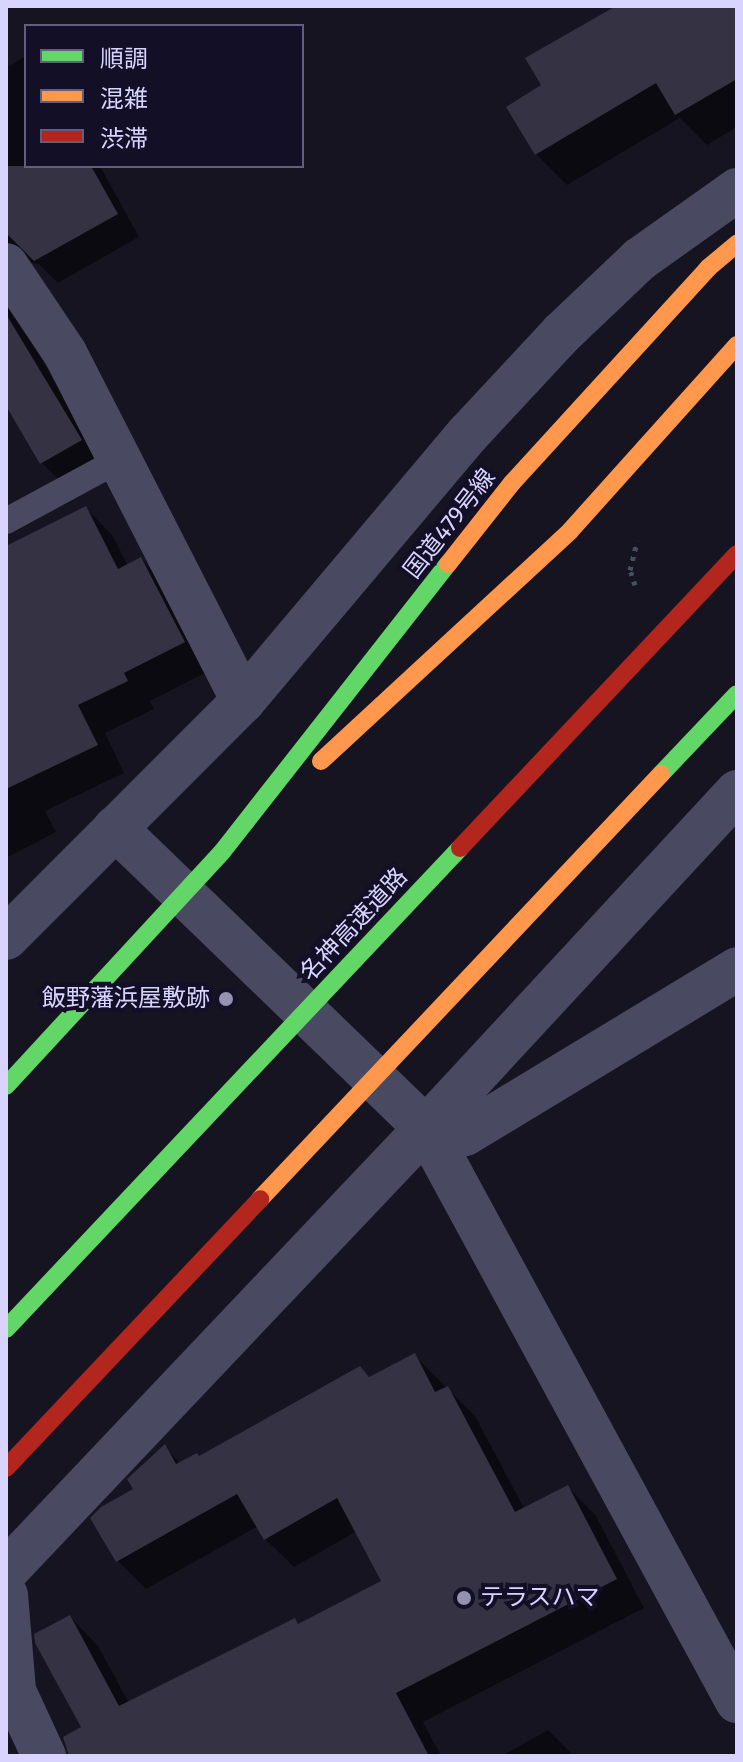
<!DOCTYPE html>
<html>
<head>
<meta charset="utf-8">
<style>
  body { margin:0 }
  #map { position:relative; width:743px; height:1762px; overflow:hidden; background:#161421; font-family:"Fira Sans","Noto Sans JP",sans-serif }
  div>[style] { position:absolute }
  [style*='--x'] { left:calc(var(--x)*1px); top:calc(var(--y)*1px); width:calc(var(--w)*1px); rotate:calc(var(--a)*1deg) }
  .shadow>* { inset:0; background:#0007 }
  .building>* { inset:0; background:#343243 }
  .path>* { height:5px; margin-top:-2.5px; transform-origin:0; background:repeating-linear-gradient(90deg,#44505f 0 4px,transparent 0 10px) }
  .lane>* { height:26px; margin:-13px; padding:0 13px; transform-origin:13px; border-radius:13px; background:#4a4962 }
  .street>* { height:44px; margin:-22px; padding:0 22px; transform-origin:22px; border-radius:22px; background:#4a4962 }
  .fast>* { height:18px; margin:-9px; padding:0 9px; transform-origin:9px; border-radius:9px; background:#63d668 }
  .slow>* { height:18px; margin:-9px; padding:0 9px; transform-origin:9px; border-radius:9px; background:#ff974d }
  .fast-bridge>* { height:18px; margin:-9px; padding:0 9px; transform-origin:9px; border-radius:9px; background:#63d668 }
  .slow-bridge>* { height:18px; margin:-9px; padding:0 9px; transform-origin:9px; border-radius:9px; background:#ff974d }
  .jam-bridge>* { height:18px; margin:-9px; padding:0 9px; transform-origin:9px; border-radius:9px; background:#b3261e }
  .dots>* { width:22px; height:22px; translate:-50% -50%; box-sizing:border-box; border:4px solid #130f26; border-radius:50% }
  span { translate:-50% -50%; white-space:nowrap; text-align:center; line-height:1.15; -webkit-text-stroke:8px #130f26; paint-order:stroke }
  .street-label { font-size:24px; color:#d9d4ff }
  .poi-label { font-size:24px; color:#d9d4ff }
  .right { translate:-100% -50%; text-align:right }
  .left { translate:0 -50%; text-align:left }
  .frame { position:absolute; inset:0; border:8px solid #d9d4ff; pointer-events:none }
  .legend { position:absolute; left:24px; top:24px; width:280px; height:144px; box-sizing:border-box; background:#130f26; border:2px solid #625e7d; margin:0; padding:10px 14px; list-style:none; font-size:24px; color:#d9d4ff }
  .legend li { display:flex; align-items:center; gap:16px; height:40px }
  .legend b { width:40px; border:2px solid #625e7d }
</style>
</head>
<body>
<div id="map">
  <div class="shadow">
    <i style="clip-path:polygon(612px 6px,737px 6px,737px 127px,707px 145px,680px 118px,567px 185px,536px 154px,543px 86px,614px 9px)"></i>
    <i style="clip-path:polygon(26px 56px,26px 166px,100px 166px,139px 237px,58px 283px,39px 264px,29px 262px,6px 276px,6px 61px,9px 66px)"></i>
    <i style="clip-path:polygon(6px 298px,102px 463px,64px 485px,41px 462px,6px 407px)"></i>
    <i style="clip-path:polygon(86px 508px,113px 536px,128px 566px,141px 559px,168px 587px,211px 670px,150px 701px,154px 709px,105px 733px,124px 773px,45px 811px,56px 832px,6px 858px,6px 548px)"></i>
    <i style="clip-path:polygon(414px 1355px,475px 1416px,525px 1510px,568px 1487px,596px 1516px,644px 1608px,423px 1722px,441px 1756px,94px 1756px,83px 1728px,70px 1617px,98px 1646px,129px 1703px,300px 1626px,384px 1582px,357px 1531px,294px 1567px,265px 1539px,258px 1526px,146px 1589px,118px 1561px,93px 1519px,136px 1490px,130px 1480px,164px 1447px,181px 1464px,200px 1458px)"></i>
    <i style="clip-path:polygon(548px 1730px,574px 1756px,501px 1756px)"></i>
  </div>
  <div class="building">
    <i style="clip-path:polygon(616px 6px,737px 6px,737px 79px,675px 115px,656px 83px,535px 155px,506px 107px,541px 85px,525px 58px)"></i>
    <i style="clip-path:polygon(6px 166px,91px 166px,118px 214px,34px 261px,6px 233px)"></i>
    <i style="clip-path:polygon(6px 314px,82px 440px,40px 464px,6px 406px)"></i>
    <i style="clip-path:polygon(86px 506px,118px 569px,141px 557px,185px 642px,124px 673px,128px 681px,78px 705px,98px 745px,6px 789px,6px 546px)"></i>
    <i style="clip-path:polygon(415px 1353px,435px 1392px,448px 1386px,515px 1512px,568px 1485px,617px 1579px,396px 1693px,429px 1756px,69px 1756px,63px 1737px,81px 1727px,35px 1643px,34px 1634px,70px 1615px,119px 1706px,295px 1618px,298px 1624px,381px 1581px,337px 1498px,264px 1540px,237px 1494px,116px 1562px,90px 1518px,101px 1507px,133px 1489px,127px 1479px,165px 1444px,176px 1464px,197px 1453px,199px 1456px,360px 1366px,369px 1377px)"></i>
  </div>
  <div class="path">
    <i style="--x:635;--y:585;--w:16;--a:-108"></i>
    <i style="--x:630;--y:570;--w:30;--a:-76"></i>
  </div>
  <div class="lane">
    <i style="--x:6;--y:521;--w:128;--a:-28.4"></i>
  </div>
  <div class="street">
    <i style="--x:6;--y:265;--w:106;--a:56.2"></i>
    <i style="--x:65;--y:353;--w:391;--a:62.9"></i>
    <i style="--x:115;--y:828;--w:432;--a:44"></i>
    <i style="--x:426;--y:1128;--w:652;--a:61.51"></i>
    <i style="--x:6;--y:938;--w:335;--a:-45"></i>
    <i style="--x:243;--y:701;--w:349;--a:-49.9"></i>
    <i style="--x:468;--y:434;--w:138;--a:-47.1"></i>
    <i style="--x:562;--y:333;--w:108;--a:-43.5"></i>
    <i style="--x:640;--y:259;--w:119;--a:-35.4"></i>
    <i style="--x:426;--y:1128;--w:39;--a:9"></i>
    <i style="--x:465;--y:1134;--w:318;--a:-31.2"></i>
    <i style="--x:6;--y:1571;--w:610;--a:-46.53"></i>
    <i style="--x:426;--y:1128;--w:458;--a:-47.2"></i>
    <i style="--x:6;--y:1595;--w:96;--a:85.2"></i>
    <i style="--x:14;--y:1691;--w:72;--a:65.2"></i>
  </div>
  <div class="fast">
    <i style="--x:222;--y:852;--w:366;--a:-51.9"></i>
  </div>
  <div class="slow">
    <i style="--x:448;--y:564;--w:103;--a:-51.7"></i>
    <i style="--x:512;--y:483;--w:291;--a:-47.6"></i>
    <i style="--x:708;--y:268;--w:38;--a:-40"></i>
    <i style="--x:321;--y:761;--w:339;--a:-42.7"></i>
    <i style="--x:570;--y:531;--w:250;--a:-48.1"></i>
  </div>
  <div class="fast-bridge">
    <i style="--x:661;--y:774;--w:110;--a:-46.5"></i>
    <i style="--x:6;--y:1086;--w:318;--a:-47.3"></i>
    <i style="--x:6;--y:1329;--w:661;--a:-46.65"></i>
  </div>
  <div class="slow-bridge">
    <i style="--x:260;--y:1199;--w:584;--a:-46.66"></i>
  </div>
  <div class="jam-bridge">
    <i style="--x:460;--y:848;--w:404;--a:-46.7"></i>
    <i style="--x:6;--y:1468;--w:370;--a:-46.6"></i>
  </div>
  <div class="dots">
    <i style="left:226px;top:999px;background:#9591b1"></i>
    <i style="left:464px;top:1598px;background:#9591b1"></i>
  </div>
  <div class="street-label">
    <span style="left:450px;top:524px;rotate:-52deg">国道479号線</span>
    <span style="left:354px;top:925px;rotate:-47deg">名神高速道路</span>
  </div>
  <div class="poi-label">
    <span class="right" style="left:210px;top:999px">飯野藩浜屋敷跡</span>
    <span class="left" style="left:480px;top:1598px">テラスハマ</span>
  </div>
  <div class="frame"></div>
  <ul class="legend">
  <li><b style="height:10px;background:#63d668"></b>順調</li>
  <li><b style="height:10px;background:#ff974d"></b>混雑</li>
  <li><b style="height:10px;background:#b3261e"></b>渋滞</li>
  </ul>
</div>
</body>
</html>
